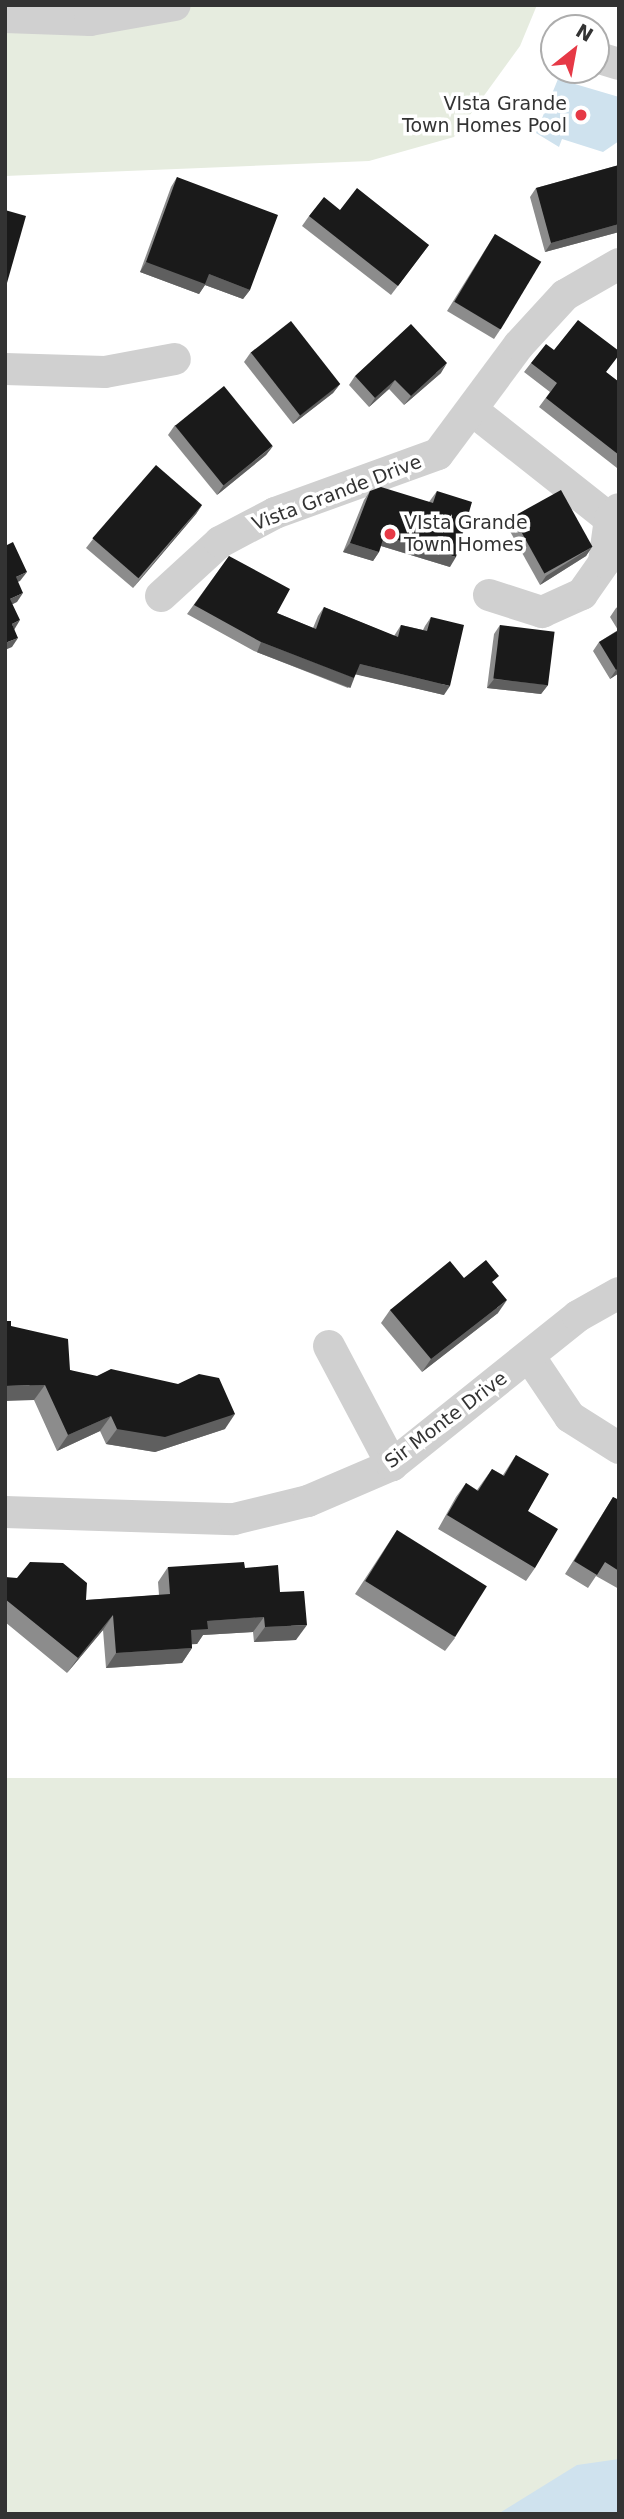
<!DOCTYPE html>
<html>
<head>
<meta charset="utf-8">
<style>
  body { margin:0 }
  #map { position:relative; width:624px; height:2519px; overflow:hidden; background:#fff; font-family:"DejaVu Sans",sans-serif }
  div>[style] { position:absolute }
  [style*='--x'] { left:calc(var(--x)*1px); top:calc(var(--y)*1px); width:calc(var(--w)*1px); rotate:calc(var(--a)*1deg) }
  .green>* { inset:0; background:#e6ecdf; transform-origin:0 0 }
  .water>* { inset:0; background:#cfe2ee }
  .minor>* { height:32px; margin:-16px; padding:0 16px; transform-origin:16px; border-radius:16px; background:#d0d0d0 }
  .wall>* { inset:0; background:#8c8c8c }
  .shaded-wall>* { inset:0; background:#5f5f5f; transform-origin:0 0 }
  .building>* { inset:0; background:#1a1a1a; transform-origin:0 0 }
  .dots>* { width:19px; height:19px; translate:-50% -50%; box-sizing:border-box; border:4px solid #fff; border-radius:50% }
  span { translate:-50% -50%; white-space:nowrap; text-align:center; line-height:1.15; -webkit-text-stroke:7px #fff; paint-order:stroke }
  .poi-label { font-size:19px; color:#333 }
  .right { translate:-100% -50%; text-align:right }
  .left { translate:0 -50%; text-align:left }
  .street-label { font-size:19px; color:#333 }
  .frame { position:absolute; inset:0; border:7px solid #333; pointer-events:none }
  .north { position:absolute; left:540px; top:14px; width:70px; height:70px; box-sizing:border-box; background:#fff; border:2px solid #adadad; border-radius:50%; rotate:31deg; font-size:19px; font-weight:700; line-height:28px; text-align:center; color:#333 }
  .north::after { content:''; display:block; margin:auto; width:24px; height:32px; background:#e63946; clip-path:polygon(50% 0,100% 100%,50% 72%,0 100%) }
</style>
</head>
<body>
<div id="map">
  <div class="green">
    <i style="clip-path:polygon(5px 5px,537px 5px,520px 46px,454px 137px,369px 161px,5px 176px)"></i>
    <i style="left:619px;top:1778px;width:736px;height:614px;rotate:90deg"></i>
  </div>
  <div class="water">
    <i style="clip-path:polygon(558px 79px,619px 97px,619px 141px,603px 152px,562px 139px,559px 147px,536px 133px)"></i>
    <i style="clip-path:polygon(619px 2459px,619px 2513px,498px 2514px,577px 2465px)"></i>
  </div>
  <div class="minor">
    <i style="--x:5;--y:17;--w:85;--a:2"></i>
    <i style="--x:90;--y:20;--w:86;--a:-10"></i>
    <i style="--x:596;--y:57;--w:24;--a:17"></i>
    <i style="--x:5;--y:369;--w:100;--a:1.7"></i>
    <i style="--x:105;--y:372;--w:71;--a:-10.5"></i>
    <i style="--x:472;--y:410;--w:176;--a:38.3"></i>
    <i style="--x:489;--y:595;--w:56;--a:17.8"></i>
    <i style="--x:542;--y:612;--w:44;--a:-24.2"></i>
    <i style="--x:582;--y:594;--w:39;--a:-55"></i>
    <i style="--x:604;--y:562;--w:43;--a:-82.1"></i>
    <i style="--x:610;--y:519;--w:13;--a:-48"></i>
    <i style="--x:161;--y:596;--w:80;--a:-42.5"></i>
    <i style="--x:220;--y:542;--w:62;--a:-27.8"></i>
    <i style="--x:275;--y:513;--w:173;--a:-19.9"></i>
    <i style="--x:438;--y:454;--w:136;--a:-53.4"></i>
    <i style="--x:519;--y:345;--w:68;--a:-47.4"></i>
    <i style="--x:565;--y:295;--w:62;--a:-29.9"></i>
    <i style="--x:329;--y:1346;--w:135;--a:62.1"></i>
    <i style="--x:529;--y:1356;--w:73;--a:56.1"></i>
    <i style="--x:570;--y:1417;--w:58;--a:32.3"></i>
    <i style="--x:5;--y:1512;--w:229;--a:1.8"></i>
    <i style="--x:234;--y:1519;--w:76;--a:-13.7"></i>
    <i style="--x:308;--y:1501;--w:91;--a:-23.2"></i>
    <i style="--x:392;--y:1465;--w:238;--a:-38.7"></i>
    <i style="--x:578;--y:1316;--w:47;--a:-29.3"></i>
  </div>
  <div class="wall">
    <i style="clip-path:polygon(619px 165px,619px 232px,545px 252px,530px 197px,536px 188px)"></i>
    <i style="clip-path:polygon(177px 177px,250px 290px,243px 299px,205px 285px,199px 294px,140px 272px,171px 187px)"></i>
    <i style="clip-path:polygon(340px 210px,429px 245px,391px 295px,302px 226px,309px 216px)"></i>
    <i style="clip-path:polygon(495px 234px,500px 330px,494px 339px,447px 311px)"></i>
    <i style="clip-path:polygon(554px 350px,606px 372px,619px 382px,619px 465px,617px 468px,539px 407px,550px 392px,524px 372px,531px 363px)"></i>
    <i style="clip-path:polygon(251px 352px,340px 384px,333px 393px,293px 424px,244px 362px)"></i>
    <i style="clip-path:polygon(441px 373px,404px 405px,389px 389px,369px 407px,349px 385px,355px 376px)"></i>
    <i style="clip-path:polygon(175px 425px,273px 446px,266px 455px,217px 495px,168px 435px)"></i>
    <i style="clip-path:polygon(370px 491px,429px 502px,437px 491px,450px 567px,381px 546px,379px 552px,373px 561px,343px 552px,364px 500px)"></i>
    <i style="clip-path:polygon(202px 505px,196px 514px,133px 588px,86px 548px,93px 539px)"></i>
    <i style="clip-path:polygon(513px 516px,592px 547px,586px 556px,540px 585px,507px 526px)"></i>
    <i style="clip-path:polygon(229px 556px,277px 613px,313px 628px,318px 616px,324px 607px,394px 636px,401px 625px,423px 630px,425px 626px,431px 617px,444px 695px,356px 674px,348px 688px,254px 651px,187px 614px)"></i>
    <i style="clip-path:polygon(619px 606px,619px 673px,610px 679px,593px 651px,599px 642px,618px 630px,610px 617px,616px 608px)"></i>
    <i style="clip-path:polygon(500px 625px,548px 685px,541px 694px,487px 688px,494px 634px)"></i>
    <i style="clip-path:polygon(464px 1278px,493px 1284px,498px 1313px,422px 1372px,381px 1323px,390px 1310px)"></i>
    <i style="clip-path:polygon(11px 1326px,70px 1370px,225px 1429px,155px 1452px,106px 1444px,100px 1431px,57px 1451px,34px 1400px)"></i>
    <i style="clip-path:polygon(516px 1455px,528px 1511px,535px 1568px,526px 1581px,438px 1529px,456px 1497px,466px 1483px,477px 1490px,492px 1469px,503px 1475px)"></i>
    <i style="clip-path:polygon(613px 1497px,619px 1500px,619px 1589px,596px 1576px,588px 1588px,565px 1574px)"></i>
    <i style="clip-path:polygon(397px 1530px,455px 1638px,445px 1651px,355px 1594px)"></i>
    <i style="clip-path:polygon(168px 1567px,245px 1568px,280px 1592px,296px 1640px,254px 1642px,253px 1632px,203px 1635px,197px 1644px,192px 1644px,192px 1648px,182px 1663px,106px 1668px,103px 1630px,67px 1673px,5px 1622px,5px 1577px,86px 1600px,159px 1595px,158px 1582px)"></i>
  </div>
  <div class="shaded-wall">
    <i style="clip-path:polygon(619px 224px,619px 232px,545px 252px,551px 243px)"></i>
    <i style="clip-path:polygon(146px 262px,209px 274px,250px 290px,243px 299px,205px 285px,199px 294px,140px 272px)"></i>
    <i style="clip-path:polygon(447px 363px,441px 373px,404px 405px,411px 396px)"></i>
    <i style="clip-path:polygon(395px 380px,389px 389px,369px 407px,375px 398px)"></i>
    <i style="clip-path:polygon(340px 384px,333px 393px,293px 424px,300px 415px)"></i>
    <i style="clip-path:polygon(273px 446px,266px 455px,217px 495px,223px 486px)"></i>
    <i style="clip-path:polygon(202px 505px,196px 514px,133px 588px,140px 579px)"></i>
    <i style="clip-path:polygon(384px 536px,456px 557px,450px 567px,378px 545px)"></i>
    <i style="clip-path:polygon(350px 543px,379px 552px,373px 561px,343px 552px)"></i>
    <i style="clip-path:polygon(592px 547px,586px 556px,540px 585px,546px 576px)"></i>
    <i style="clip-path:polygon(27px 572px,20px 581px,9px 586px,16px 577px)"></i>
    <i style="clip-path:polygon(23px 593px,17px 602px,5px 608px,10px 599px)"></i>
    <i style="clip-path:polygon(20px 620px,14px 630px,12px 624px)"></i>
    <i style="clip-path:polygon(18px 638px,12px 647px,5px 650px,5px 643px)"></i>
    <i style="left:261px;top:642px;width:100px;height:11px;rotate:21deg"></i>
    <i style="clip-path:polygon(360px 664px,450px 686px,444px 695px,354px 674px)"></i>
    <i style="clip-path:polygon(619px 668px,619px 673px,610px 679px,616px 670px)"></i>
    <i style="clip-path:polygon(494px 679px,548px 685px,541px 694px,487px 688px)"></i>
    <i style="clip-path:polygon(507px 1300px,498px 1313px,422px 1372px,431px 1359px)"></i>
    <i style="clip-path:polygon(45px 1385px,34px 1400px,5px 1401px,5px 1386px)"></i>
    <i style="clip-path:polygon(235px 1414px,225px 1429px,155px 1452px,106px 1444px,117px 1429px)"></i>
    <i style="clip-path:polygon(111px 1416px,100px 1431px,57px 1451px,68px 1435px)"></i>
    <i style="clip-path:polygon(113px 1615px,103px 1630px,67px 1673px,78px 1658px)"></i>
    <i style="clip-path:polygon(264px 1617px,253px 1632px,203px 1635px,197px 1644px,180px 1645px,191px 1630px,207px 1621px)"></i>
    <i style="clip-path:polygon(307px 1625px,296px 1640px,254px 1642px,265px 1627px)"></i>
    <i style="clip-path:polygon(192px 1648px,182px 1663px,106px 1668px,116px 1653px)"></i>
  </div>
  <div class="building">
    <i style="clip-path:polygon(619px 165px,619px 224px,551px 243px,536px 188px)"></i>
    <i style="clip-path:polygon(177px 177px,278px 215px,250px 290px,209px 274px,205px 284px,146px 262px)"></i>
    <i style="clip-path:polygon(357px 188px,429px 245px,398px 286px,309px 216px,324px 197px,340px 210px)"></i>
    <i style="clip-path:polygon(5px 210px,26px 216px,5px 290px)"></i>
    <i style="left:495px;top:234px;width:54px;height:79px;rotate:31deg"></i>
    <i style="clip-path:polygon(578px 320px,619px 351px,619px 355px,606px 372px,619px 382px,619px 455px,546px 398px,557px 383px,531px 363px,546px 344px,554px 350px)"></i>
    <i style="left:291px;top:321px;width:80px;height:51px;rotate:52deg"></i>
    <i style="clip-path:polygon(411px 324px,447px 363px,411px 396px,395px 380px,375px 398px,355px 376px)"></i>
    <i style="left:224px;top:386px;width:77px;height:63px;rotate:51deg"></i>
    <i style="left:156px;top:465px;width:61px;height:97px;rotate:41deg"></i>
    <i style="clip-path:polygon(381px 487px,433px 503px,437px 491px,472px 502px,456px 557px,384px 536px,379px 552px,350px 543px,370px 491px)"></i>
    <i style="left:561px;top:490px;width:65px;height:55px;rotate:61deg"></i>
    <i style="clip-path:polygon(13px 542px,27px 572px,16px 577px,23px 593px,10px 599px,20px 620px,12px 624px,18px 638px,5px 643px,5px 546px)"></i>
    <i style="clip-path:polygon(229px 556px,290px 589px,277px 613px,316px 629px,324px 607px,398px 637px,401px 625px,427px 631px,431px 617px,464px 625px,450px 686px,360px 664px,354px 678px,261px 642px,194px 605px)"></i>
    <i style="left:500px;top:625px;width:55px;height:54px;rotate:7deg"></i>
    <i style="clip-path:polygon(619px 630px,619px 668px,616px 670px,599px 642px)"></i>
    <i style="clip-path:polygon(486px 1260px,499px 1276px,492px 1282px,507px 1300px,431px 1359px,390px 1310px,450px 1261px,464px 1278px)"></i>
    <i style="clip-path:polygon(5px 1321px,11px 1321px,11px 1326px,68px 1339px,70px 1370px,97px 1376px,111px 1369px,178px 1384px,199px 1374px,219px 1378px,235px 1414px,165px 1437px,117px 1429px,111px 1416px,68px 1435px,45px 1385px,5px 1386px)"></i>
    <i style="clip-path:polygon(516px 1455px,549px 1474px,528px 1511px,558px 1529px,535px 1568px,447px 1515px,466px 1483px,478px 1491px,492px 1469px,504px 1476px)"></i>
    <i style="clip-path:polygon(613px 1497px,619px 1500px,619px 1571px,605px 1562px,597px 1575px,574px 1561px)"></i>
    <i style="left:397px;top:1530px;width:106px;height:60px;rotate:32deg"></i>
    <i style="clip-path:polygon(30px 1562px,63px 1563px,87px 1583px,86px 1600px,170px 1594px,168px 1567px,244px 1562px,245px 1568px,278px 1565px,280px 1592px,304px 1591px,307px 1625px,265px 1627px,264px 1617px,207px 1621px,208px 1629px,191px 1630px,192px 1648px,116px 1653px,113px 1615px,78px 1658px,5px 1599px,5px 1577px,17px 1578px)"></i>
  </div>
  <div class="dots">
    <i style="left:581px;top:115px;background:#e63946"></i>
    <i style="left:390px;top:534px;background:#e63946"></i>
  </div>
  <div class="poi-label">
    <span class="right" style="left:567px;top:115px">VIsta Grande<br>Town Homes Pool</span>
    <span class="left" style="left:404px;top:534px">VIsta Grande<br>Town Homes</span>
  </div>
  <div class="street-label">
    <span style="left:337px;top:493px;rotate:-21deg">Vista Grande Drive</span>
    <span style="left:446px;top:1420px;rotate:-37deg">Sir Monte Drive</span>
  </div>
  <div class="frame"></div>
  <div class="north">N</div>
</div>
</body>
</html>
